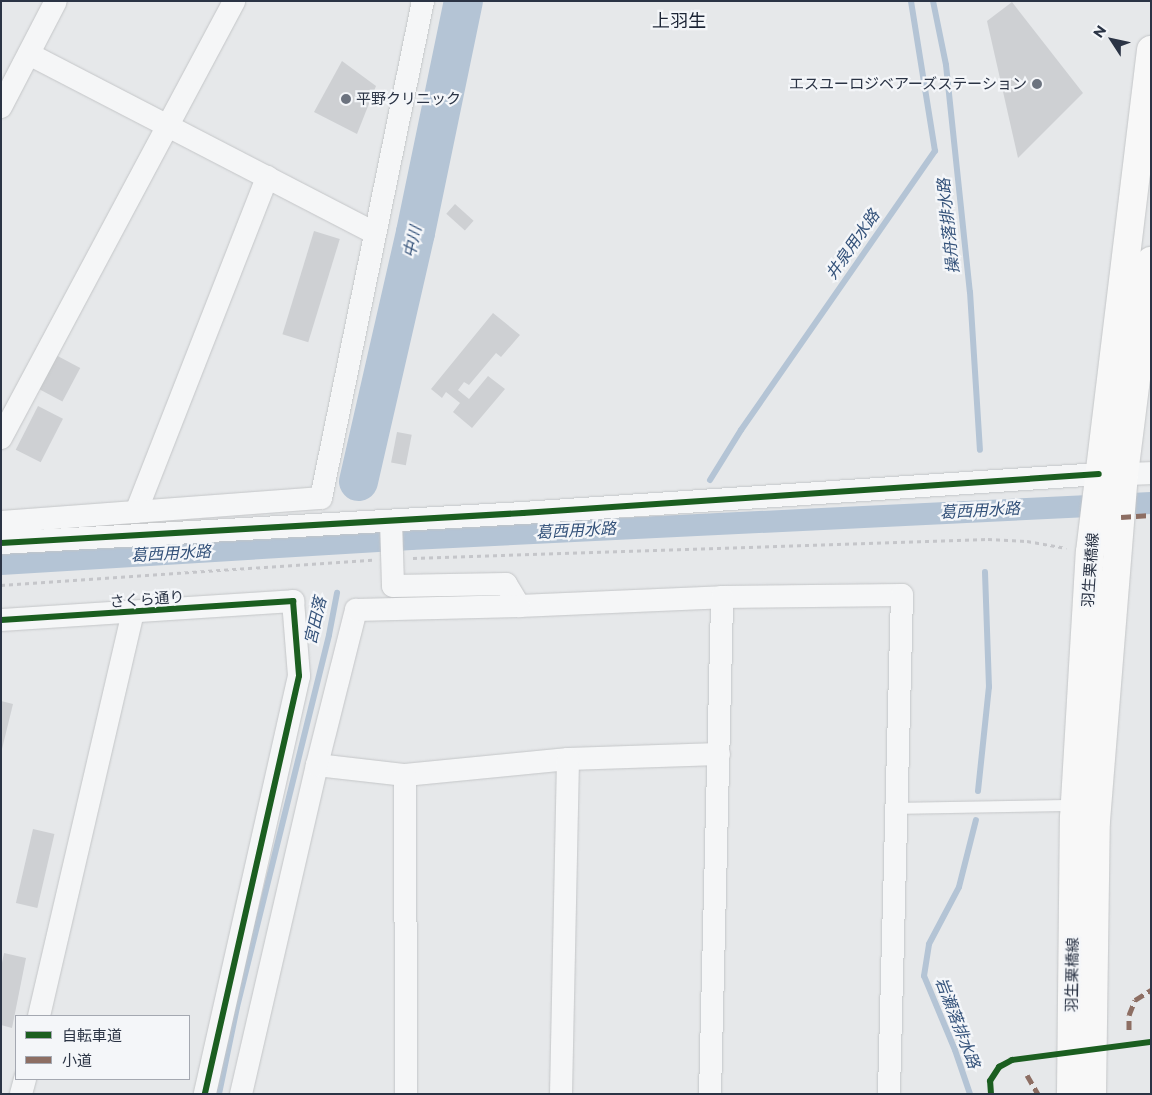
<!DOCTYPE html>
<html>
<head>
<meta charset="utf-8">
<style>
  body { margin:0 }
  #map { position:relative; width:1152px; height:1095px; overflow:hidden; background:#e6e8ea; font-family:Montserrat,"Noto Sans JP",sans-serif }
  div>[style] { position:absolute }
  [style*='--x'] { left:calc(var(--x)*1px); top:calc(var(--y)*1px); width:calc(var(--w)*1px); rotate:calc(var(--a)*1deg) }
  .stream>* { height:6px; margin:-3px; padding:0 3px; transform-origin:3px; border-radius:3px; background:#b4c4d5 }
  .canal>* { height:22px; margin:-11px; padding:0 11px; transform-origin:11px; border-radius:11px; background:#b4c4d5 }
  .river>* { height:39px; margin:-19.5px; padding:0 19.5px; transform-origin:19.5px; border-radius:19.5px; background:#b4c4d5 }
  .building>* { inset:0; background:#ced0d3; transform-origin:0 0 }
  .path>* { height:3px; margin-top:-1.5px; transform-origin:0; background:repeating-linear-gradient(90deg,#c5c6ca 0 4px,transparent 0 8px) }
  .roads { filter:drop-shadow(0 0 1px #c4c6c8) drop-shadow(0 0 1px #c4c6c8) }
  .service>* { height:11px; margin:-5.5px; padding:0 5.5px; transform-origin:5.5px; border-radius:5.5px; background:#f5f6f7 }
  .minor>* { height:22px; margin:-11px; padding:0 11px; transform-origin:11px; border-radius:11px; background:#f5f6f7 }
  .primary>* { height:28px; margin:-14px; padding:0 14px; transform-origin:14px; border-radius:14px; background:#f8f8f8 }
  .quiet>* { height:5px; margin-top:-2.5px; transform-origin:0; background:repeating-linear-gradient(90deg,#8d6e63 0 10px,transparent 0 15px) }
  .cycleway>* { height:6px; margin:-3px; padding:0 3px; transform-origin:3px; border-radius:3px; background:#1b5e20 }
  .dots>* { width:14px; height:14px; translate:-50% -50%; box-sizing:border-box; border:2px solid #f4f6f9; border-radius:50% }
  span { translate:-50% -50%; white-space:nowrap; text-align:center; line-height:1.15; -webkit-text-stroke:4.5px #f4f6f9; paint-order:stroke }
  .poi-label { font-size:15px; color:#2b3445 }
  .right { translate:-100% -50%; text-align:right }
  .left { translate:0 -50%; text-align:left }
  .street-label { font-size:15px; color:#2b3445 }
  .water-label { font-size:16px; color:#34527a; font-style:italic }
  .quarter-label { font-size:18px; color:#1d2536 }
  .frame { position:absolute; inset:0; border:2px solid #2b3445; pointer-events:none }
  .legend { position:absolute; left:15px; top:1015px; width:175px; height:65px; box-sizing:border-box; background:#f4f6f9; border:1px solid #a4a8b1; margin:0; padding:6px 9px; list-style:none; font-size:15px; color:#2b3445 }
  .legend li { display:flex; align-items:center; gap:10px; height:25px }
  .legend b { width:25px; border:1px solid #a4a8b1 }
  .north { position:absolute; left:1087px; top:15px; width:50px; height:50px; -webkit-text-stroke:4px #f4f6f9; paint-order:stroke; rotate:305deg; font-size:14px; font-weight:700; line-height:20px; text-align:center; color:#2b3445 }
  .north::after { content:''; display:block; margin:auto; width:18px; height:22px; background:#2b3445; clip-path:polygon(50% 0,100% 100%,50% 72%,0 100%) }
</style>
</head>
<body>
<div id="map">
  <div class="stream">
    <i style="--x:933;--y:1;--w:65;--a:78.5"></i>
    <i style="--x:946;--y:65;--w:228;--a:84"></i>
    <i style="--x:970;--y:292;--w:158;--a:86.4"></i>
    <i style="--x:710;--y:480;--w:59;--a:-58.2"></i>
    <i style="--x:741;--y:430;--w:340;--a:-55.2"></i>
    <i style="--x:935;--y:151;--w:152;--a:-99.1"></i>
    <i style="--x:978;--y:791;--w:105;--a:-84"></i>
    <i style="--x:989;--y:687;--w:115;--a:-92"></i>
    <i style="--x:219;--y:1094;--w:89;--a:-78.3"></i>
    <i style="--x:237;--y:1007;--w:383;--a:-76.1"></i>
    <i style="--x:329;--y:635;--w:43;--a:-79.2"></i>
    <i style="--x:970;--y:1094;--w:46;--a:-108.8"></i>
    <i style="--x:955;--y:1050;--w:80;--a:-112.7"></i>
    <i style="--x:924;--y:976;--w:32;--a:-81"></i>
    <i style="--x:929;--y:944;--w:64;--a:-62.2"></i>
    <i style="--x:959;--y:887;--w:69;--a:-75.8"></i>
  </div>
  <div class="canal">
    <i style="--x:1;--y:564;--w:411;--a:-3.5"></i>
    <i style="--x:411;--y:539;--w:741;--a:-2.79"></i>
  </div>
  <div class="river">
    <i style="--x:358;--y:481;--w:255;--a:-77.1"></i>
    <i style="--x:415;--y:232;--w:236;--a:-78.3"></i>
  </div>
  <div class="building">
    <i style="clip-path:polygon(1012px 2px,1083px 93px,1018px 158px,987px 21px)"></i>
    <i style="clip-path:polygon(342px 61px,376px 86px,357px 134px,314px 112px)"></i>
    <i style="left:455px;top:204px;width:25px;height:13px;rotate:42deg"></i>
    <i style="left:314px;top:231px;width:27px;height:108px;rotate:17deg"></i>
    <i style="clip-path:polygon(493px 313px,520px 335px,501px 357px,496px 353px,469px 385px,464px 382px,458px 390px,469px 399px,488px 376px,505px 389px,472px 428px,453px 412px,460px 403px,446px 392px,442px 398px,431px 389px)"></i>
    <i style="left:52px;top:353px;width:32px;height:38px;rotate:28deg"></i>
    <i style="left:38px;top:406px;width:28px;height:49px;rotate:27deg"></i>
    <i style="left:397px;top:432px;width:15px;height:31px;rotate:11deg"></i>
    <i style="clip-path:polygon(1px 701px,13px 704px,2px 749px,1px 749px)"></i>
    <i style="left:33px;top:829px;width:22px;height:76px;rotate:13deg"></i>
    <i style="clip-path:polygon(4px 953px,26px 958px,12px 1028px,1px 1025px,1px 968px)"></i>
  </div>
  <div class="path">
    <i style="--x:413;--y:558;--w:575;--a:-1.89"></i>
    <i style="--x:988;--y:539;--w:39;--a:3"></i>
    <i style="--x:1027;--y:541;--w:40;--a:10"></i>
    <i style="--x:1;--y:585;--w:372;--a:-3.9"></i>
  </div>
  <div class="roads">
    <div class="service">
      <i style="--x:897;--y:808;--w:178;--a:-1"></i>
    </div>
    <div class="minor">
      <i style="--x:29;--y:54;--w:389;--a:27.4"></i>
      <i style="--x:1;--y:107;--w:119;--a:-62.6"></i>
      <i style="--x:1;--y:438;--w:495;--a:-61.9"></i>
      <i style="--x:1124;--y:474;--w:27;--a:-2"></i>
      <i style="--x:136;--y:512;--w:360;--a:-68.6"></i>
      <i style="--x:391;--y:521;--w:65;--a:88.2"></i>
      <i style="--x:393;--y:586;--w:113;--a:-1"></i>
      <i style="--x:506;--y:584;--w:26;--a:59"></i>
      <i style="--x:519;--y:606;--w:203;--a:-2.5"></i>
      <i style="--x:722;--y:597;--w:180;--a:-0.6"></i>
      <i style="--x:902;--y:595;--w:499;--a:91.5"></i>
      <i style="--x:1;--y:522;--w:321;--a:-4.3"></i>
      <i style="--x:321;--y:498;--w:507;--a:-78.4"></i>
      <i style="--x:1;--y:543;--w:523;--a:-3.29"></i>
      <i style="--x:523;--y:513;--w:577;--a:-3.87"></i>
      <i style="--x:1;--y:620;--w:293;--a:-3.7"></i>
      <i style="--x:293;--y:601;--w:75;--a:85.4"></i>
      <i style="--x:299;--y:676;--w:428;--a:102.7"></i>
      <i style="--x:317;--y:765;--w:89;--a:6.5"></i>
      <i style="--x:405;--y:775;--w:164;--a:-5.6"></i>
      <i style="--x:568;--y:759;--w:151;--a:-1.9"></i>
      <i style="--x:405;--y:775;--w:319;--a:89.8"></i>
      <i style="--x:39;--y:1016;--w:414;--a:-76.9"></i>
      <i style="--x:21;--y:1094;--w:16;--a:-75"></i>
      <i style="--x:241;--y:1094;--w:338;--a:-77"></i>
      <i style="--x:317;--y:765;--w:160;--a:-75.9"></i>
      <i style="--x:356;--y:610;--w:163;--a:-1.4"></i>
      <i style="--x:561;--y:1094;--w:335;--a:-88.8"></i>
      <i style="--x:710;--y:1094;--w:497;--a:-88.6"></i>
    </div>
    <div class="primary">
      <i style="--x:1071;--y:1094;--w:276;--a:-89.4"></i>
      <i style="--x:1074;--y:818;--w:266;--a:-86.6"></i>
      <i style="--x:1090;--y:552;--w:506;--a:-83.07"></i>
      <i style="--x:1092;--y:1094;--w:273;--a:-89.2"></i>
      <i style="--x:1096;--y:821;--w:348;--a:-85.4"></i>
      <i style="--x:1124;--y:474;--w:215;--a:-82.8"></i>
    </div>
  </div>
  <div class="quiet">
    <i style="--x:1121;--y:517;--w:30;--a:-4"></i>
    <i style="--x:1129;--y:1030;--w:15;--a:-90"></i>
    <i style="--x:1129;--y:1015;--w:16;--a:-68"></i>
    <i style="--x:1135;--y:1000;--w:19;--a:-32"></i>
    <i style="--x:1027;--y:1075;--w:22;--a:60"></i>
  </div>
  <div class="cycleway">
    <i style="--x:1;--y:543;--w:523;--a:-3.29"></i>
    <i style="--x:523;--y:513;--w:577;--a:-3.87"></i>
    <i style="--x:1;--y:620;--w:293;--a:-3.7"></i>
    <i style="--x:293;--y:601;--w:75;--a:85.4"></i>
    <i style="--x:299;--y:676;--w:428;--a:102.7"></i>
    <i style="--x:991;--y:1094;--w:13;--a:-94"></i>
    <i style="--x:990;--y:1081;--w:17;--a:-57"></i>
    <i style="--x:999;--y:1067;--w:15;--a:-28"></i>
    <i style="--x:1012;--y:1060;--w:140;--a:-7.4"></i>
  </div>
  <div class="dots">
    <i style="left:1037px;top:84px;background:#6c737f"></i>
    <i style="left:346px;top:99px;background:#6c737f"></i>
  </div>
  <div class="poi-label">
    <span class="right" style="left:1027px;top:84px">エスユーロジベアーズステーション</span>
    <span class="left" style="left:356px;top:99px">平野クリニック</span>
  </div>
  <div class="street-label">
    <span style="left:1090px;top:570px;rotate:-86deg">羽生栗橋線</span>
    <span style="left:147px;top:599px;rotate:-4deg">さくら通り</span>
    <span style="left:1072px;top:975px;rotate:-89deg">羽生栗橋線</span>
  </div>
  <div class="water-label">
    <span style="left:949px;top:226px;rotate:-96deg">操舟落排水路</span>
    <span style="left:413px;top:242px;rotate:-77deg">中川</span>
    <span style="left:853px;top:245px;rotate:-55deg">井泉用水路</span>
    <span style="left:980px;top:511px;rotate:-3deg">葛西用水路</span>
    <span style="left:576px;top:531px;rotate:-3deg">葛西用水路</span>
    <span style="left:171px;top:554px;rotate:-3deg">葛西用水路</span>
    <span style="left:316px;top:621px;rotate:-77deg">宮田落</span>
    <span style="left:957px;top:1023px;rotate:69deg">岩瀬落排水路</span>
  </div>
  <div class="quarter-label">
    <span style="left:679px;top:21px">上羽生</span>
  </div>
  <div class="frame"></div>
  <ul class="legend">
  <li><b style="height:6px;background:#1b5e20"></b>自転車道</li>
  <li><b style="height:6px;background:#8d6e63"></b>小道</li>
  </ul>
  <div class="north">N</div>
</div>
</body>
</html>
